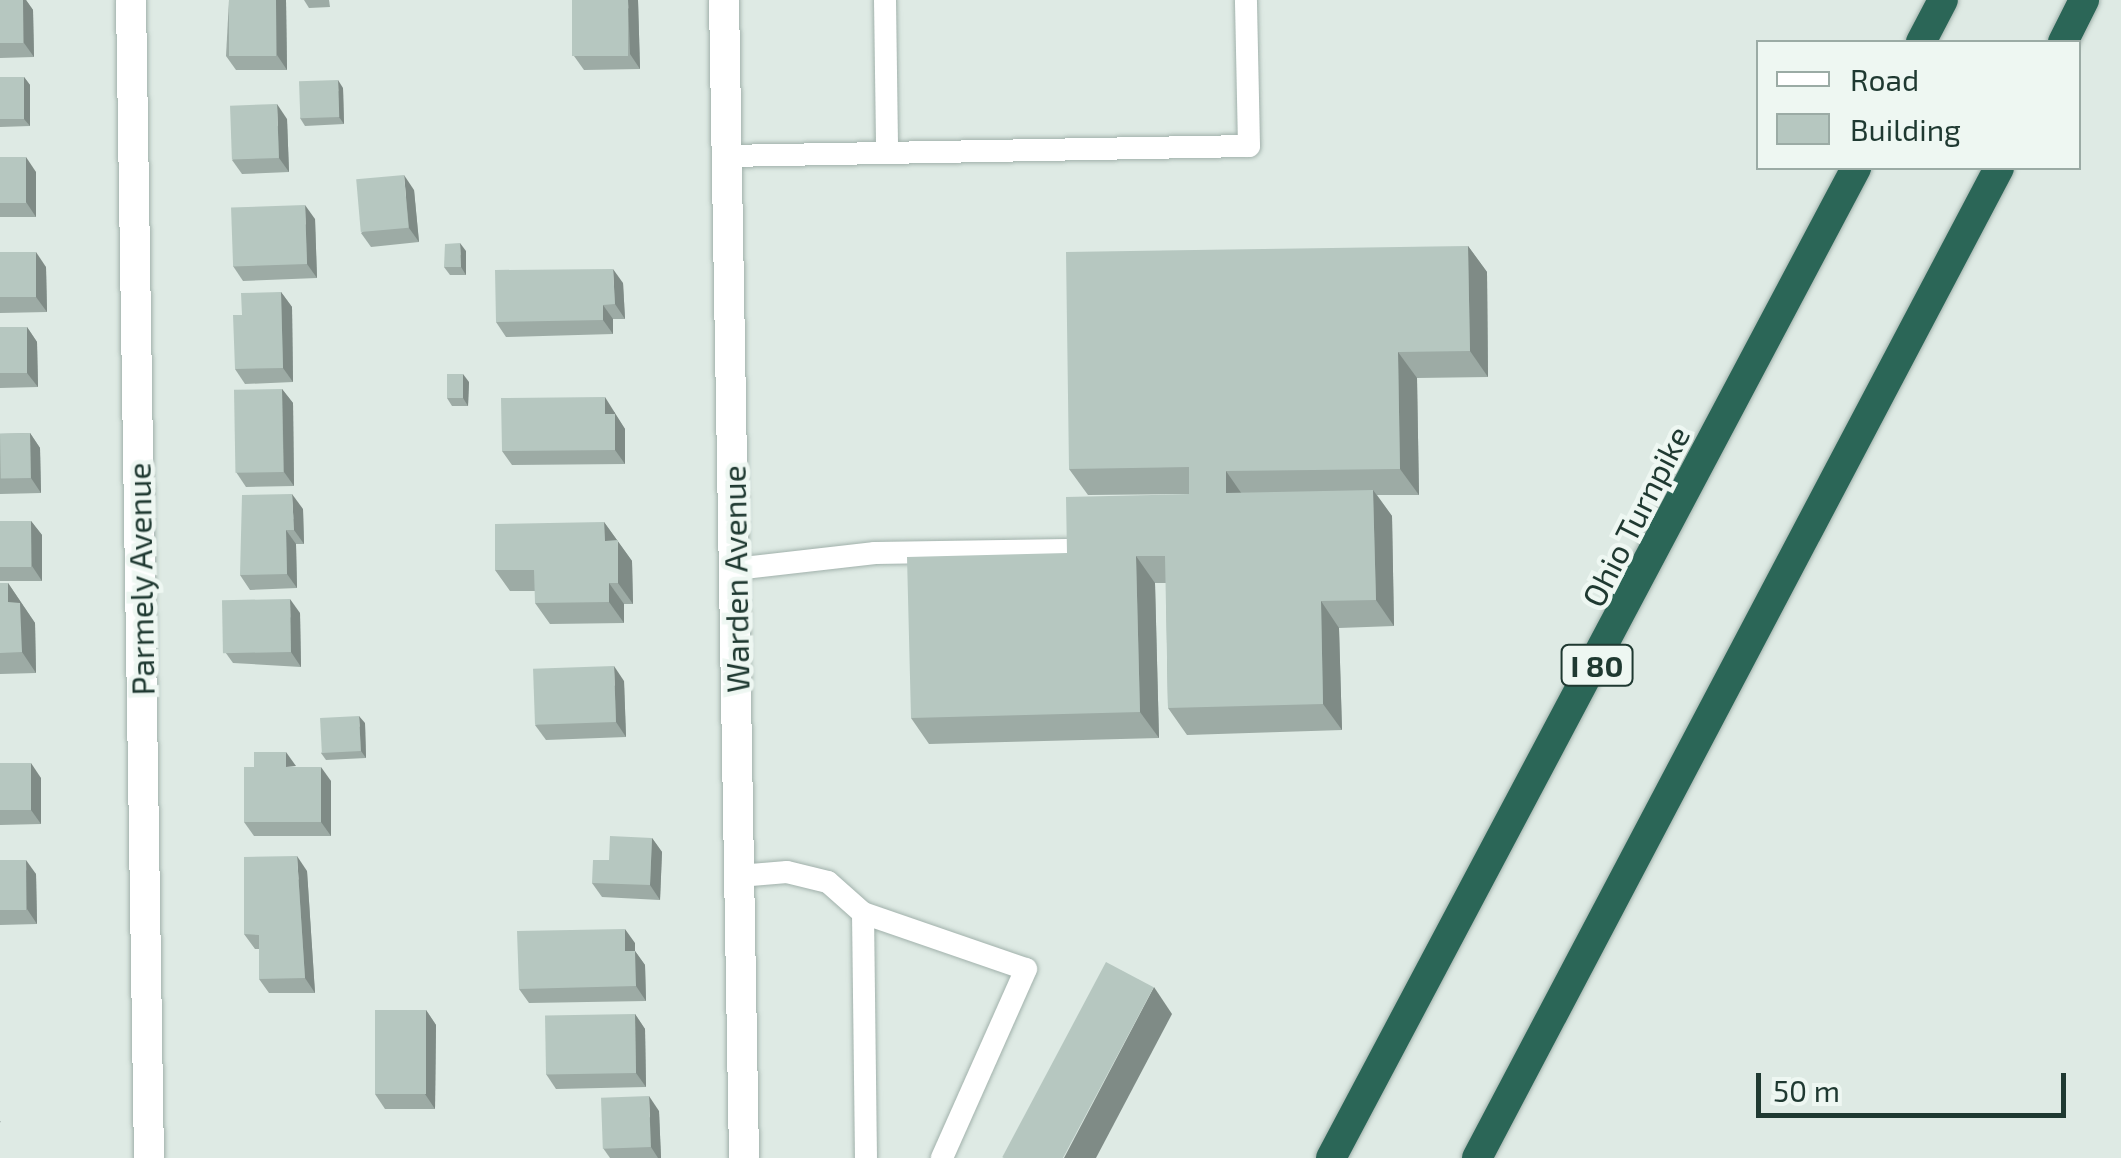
<!DOCTYPE html>
<html>
<head>
<meta charset="utf-8">
<style>
  body { margin:0 }
  #map { position:relative; width:2121px; height:1158px; overflow:hidden; background:#deeae4; font-family:"Exo 2",sans-serif }
  div>[style] { position:absolute }
  [style*='--x'] { left:calc(var(--x)*1px); top:calc(var(--y)*1px); width:calc(var(--w)*1px); rotate:calc(var(--a)*1deg) }
  .roads { filter:drop-shadow(0 0 2px #a1b1ab) drop-shadow(0 0 2px #a1b1ab) }
  .lane>* { height:22px; margin:-11px; padding:0 11px; transform-origin:11px; border-radius:11px; background:#fff }
  .street>* { height:30px; margin:-15px; padding:0 15px; transform-origin:15px; border-radius:15px; background:#fff }
  .highway>* { height:30px; margin:-15px; padding:0 15px; transform-origin:15px; border-radius:15px; background:#2b6657 }
  .wall>* { inset:0; background:#9daba5 }
  .shaded-wall>* { inset:0; background:#7f8b86; transform-origin:0 0 }
  .building>* { inset:0; background:#b6c7c0; transform-origin:0 0 }
  span { translate:-50% -50%; white-space:nowrap; text-align:center; line-height:1.15; -webkit-text-stroke:9px #eef7f2; paint-order:stroke }
  .shield-label span { padding:2px 8px; background:#eef7f2; border:2px solid; border-radius:8px; -webkit-text-stroke-width:0 }
  .shield-label { font-size:30px; color:#1f3931; font-weight:700 }
  .street-label { font-size:32px; color:#1f3931 }
  .legend { position:absolute; left:1756px; top:40px; width:325px; height:130px; box-sizing:border-box; background:#eef7f2; border:2px solid #9baba5; margin:0; padding:12px 18px; list-style:none; font-size:30px; color:#1f3931 }
  .legend li { display:flex; align-items:center; gap:20px; height:50px }
  .legend b { width:50px; border:2px solid #9baba5 }
  .scale { position:absolute; left:1756px; top:1073px; width:310px; height:45px; box-sizing:border-box; border:5px solid #1f3931; border-top:0; padding-left:12px; font-size:30px; line-height:35px; white-space:nowrap; color:#1f3931; -webkit-text-stroke:8px #eef7f2; paint-order:stroke }
</style>
</head>
<body>
<div id="map">
  <div class="roads">
    <div class="lane">
      <i style="--x:885;--y:0;--w:149;--a:89.2"></i>
      <i style="--x:727;--y:156;--w:522;--a:-1.1"></i>
      <i style="--x:1249;--y:146;--w:146;--a:-91.2"></i>
      <i style="--x:735;--y:569;--w:141;--a:-6.5"></i>
      <i style="--x:875;--y:553;--w:192;--a:-0.9"></i>
      <i style="--x:739;--y:876;--w:48;--a:-4.8"></i>
      <i style="--x:787;--y:872;--w:42;--a:13.7"></i>
      <i style="--x:828;--y:882;--w:47;--a:41.5"></i>
      <i style="--x:863;--y:913;--w:245;--a:89.3"></i>
      <i style="--x:863;--y:913;--w:172;--a:19"></i>
      <i style="--x:1026;--y:969;--w:207;--a:114"></i>
    </div>
    <div class="street">
      <i style="--x:131;--y:0;--w:1158;--a:89.11"></i>
      <i style="--x:724;--y:0;--w:1158;--a:89.01"></i>
    </div>
    <div class="highway">
      <i style="--x:1921;--y:42;--w:47;--a:-62.4"></i>
      <i style="--x:2063;--y:42;--w:47;--a:-63.4"></i>
      <i style="--x:1331;--y:1158;--w:1121;--a:-62.06"></i>
      <i style="--x:1477;--y:1158;--w:1119;--a:-62.2"></i>
    </div>
  </div>
  <div class="wall">
    <i style="clip-path:polygon(0 0,26px 0,33px 10px,34px 57px,0 58px)"></i>
    <i style="clip-path:polygon(229px 0,286px 0,287px 70px,236px 70px,226px 56px)"></i>
    <i style="clip-path:polygon(304px 0,329px 0,330px 7px,309px 8px)"></i>
    <i style="clip-path:polygon(638px 0,640px 69px,584px 70px,574px 56px)"></i>
    <i style="clip-path:polygon(0 77px,24px 77px,30px 85px,30px 126px,0 127px)"></i>
    <i style="clip-path:polygon(343px 88px,344px 124px,305px 126px,300px 118px)"></i>
    <i style="clip-path:polygon(287px 119px,289px 172px,242px 174px,232px 160px)"></i>
    <i style="clip-path:polygon(0 157px,36px 172px,36px 217px,0 217px)"></i>
    <i style="clip-path:polygon(414px 190px,419px 242px,371px 247px,361px 233px)"></i>
    <i style="clip-path:polygon(315px 219px,317px 278px,243px 281px,233px 266px)"></i>
    <i style="clip-path:polygon(1468px 246px,1487px 272px,1488px 377px,1417px 378px,1419px 495px,1377px 495px,1392px 516px,1394px 626px,1339px 628px,1342px 730px,1187px 735px,1168px 708px,1166px 583px,1155px 583px,1159px 738px,929px 744px,911px 718px,1067px 553px,1189px 494px,1088px 495px,1069px 469px)"></i>
    <i style="clip-path:polygon(466px 251px,466px 275px,450px 275px,444px 267px)"></i>
    <i style="clip-path:polygon(0 253px,46px 267px,47px 312px,0 313px)"></i>
    <i style="clip-path:polygon(623px 283px,625px 319px,613px 319px,613px 334px,506px 337px,496px 322px)"></i>
    <i style="clip-path:polygon(281px 292px,292px 307px,293px 382px,245px 384px,235px 369px,242px 315px)"></i>
    <i style="clip-path:polygon(0 327px,27px 327px,37px 342px,38px 387px,0 388px)"></i>
    <i style="clip-path:polygon(469px 382px,468px 406px,452px 406px,447px 398px)"></i>
    <i style="clip-path:polygon(282px 389px,293px 403px,294px 486px,246px 487px,236px 472px)"></i>
    <i style="clip-path:polygon(615px 412px,615px 414px,625px 429px,625px 464px,512px 465px,502px 451px)"></i>
    <i style="clip-path:polygon(30px 433px,40px 448px,41px 493px,0 494px,0 434px)"></i>
    <i style="clip-path:polygon(303px 509px,304px 544px,296px 544px,297px 588px,250px 590px,240px 575px)"></i>
    <i style="clip-path:polygon(0 521px,31px 521px,42px 535px,42px 581px,0 581px)"></i>
    <i style="clip-path:polygon(604px 522px,632px 561px,633px 604px,624px 604px,624px 623px,550px 624px,535px 603px,535px 591px,510px 591px,495px 570px)"></i>
    <i style="clip-path:polygon(0 583px,8px 583px,35px 623px,36px 673px,0 674px)"></i>
    <i style="clip-path:polygon(300px 613px,301px 667px,233px 663px,223px 649px)"></i>
    <i style="clip-path:polygon(624px 681px,626px 737px,546px 740px,535px 725px)"></i>
    <i style="clip-path:polygon(365px 723px,366px 758px,326px 760px,321px 753px)"></i>
    <i style="clip-path:polygon(0 763px,41px 778px,41px 824px,0 825px)"></i>
    <i style="clip-path:polygon(296px 767px,331px 781px,331px 836px,254px 836px,244px 822px)"></i>
    <i style="clip-path:polygon(652px 838px,662px 852px,660px 900px,602px 897px,592px 883px,609px 860px)"></i>
    <i style="clip-path:polygon(0 860px,36px 874px,37px 924px,0 925px)"></i>
    <i style="clip-path:polygon(307px 871px,315px 993px,269px 993px,259px 979px,259px 949px,255px 949px,244px 934px)"></i>
    <i style="clip-path:polygon(635px 943px,635px 951px,645px 965px,646px 1001px,529px 1003px,519px 989px)"></i>
    <i style="clip-path:polygon(426px 1010px,436px 1025px,435px 1109px,385px 1109px,375px 1094px)"></i>
    <i style="clip-path:polygon(635px 1014px,645px 1029px,646px 1087px,556px 1089px,546px 1074px)"></i>
    <i style="clip-path:polygon(659px 1111px,661px 1158px,610px 1158px,603px 1148px)"></i>
  </div>
  <div class="shaded-wall">
    <i style="clip-path:polygon(23px 0,26px 0,33px 10px,34px 57px,24px 43px)"></i>
    <i style="clip-path:polygon(276px 0,286px 0,287px 70px,277px 55px)"></i>
    <i style="clip-path:polygon(628px 0,638px 0,640px 69px,630px 54px)"></i>
    <i style="clip-path:polygon(24px 77px,30px 85px,30px 126px,24px 119px)"></i>
    <i style="clip-path:polygon(338px 80px,343px 88px,344px 124px,339px 117px)"></i>
    <i style="clip-path:polygon(277px 104px,287px 119px,289px 172px,279px 158px)"></i>
    <i style="clip-path:polygon(26px 157px,36px 172px,36px 217px,26px 202px)"></i>
    <i style="clip-path:polygon(404px 175px,414px 190px,419px 242px,409px 228px)"></i>
    <i style="clip-path:polygon(305px 205px,315px 219px,317px 278px,307px 264px)"></i>
    <i style="clip-path:polygon(460px 243px,466px 251px,466px 275px,461px 267px)"></i>
    <i style="clip-path:polygon(1468px 246px,1487px 272px,1488px 377px,1470px 351px)"></i>
    <i style="clip-path:polygon(36px 252px,46px 267px,47px 312px,36px 297px)"></i>
    <i style="clip-path:polygon(613px 269px,623px 283px,625px 319px,615px 304px)"></i>
    <i style="clip-path:polygon(281px 292px,292px 307px,293px 382px,283px 368px)"></i>
    <i style="clip-path:polygon(603px 305px,613px 319px,613px 334px,603px 320px)"></i>
    <i style="clip-path:polygon(27px 327px,37px 342px,38px 387px,27px 373px)"></i>
    <i style="clip-path:polygon(1398px 352px,1417px 378px,1419px 495px,1400px 469px)"></i>
    <i style="clip-path:polygon(463px 374px,469px 382px,468px 406px,463px 398px)"></i>
    <i style="clip-path:polygon(282px 389px,293px 403px,294px 486px,284px 472px)"></i>
    <i style="clip-path:polygon(605px 397px,625px 429px,625px 464px,615px 450px,605px 414px)"></i>
    <i style="clip-path:polygon(30px 433px,40px 448px,41px 493px,31px 478px)"></i>
    <i style="clip-path:polygon(1226px 471px,1244px 497px,1226px 493px)"></i>
    <i style="clip-path:polygon(1373px 490px,1392px 516px,1394px 626px,1376px 600px)"></i>
    <i style="clip-path:polygon(292px 494px,303px 509px,304px 544px,294px 530px)"></i>
    <i style="clip-path:polygon(31px 521px,42px 535px,42px 581px,32px 566px)"></i>
    <i style="clip-path:polygon(604px 522px,632px 561px,633px 604px,618px 583px,605px 541px)"></i>
    <i style="clip-path:polygon(286px 530px,296px 544px,297px 588px,287px 574px)"></i>
    <i style="clip-path:polygon(1136px 556px,1155px 583px,1159px 738px,1140px 712px)"></i>
    <i style="clip-path:polygon(8px 583px,35px 623px,36px 673px,22px 652px,8px 602px)"></i>
    <i style="clip-path:polygon(609px 583px,624px 604px,624px 623px,609px 602px)"></i>
    <i style="clip-path:polygon(290px 599px,300px 613px,301px 667px,291px 652px)"></i>
    <i style="clip-path:polygon(1321px 601px,1339px 628px,1342px 730px,1323px 704px)"></i>
    <i style="clip-path:polygon(614px 666px,624px 681px,626px 737px,616px 722px)"></i>
    <i style="clip-path:polygon(359px 716px,365px 723px,366px 758px,361px 751px)"></i>
    <i style="clip-path:polygon(286px 752px,296px 766px,286px 767px)"></i>
    <i style="clip-path:polygon(31px 763px,41px 778px,41px 824px,31px 810px)"></i>
    <i style="clip-path:polygon(321px 767px,331px 781px,331px 836px,321px 822px)"></i>
    <i style="clip-path:polygon(652px 838px,662px 852px,660px 900px,650px 885px)"></i>
    <i style="clip-path:polygon(297px 856px,307px 871px,315px 993px,305px 978px)"></i>
    <i style="clip-path:polygon(26px 860px,36px 874px,37px 924px,27px 909px)"></i>
    <i style="clip-path:polygon(625px 929px,635px 943px,635px 951px,645px 965px,646px 1001px,636px 986px,625px 951px)"></i>
    <i style="clip-path:polygon(1154px 987px,1172px 1014px,1096px 1158px,1064px 1158px)"></i>
    <i style="clip-path:polygon(426px 1010px,436px 1025px,435px 1109px,425px 1094px)"></i>
    <i style="clip-path:polygon(635px 1014px,645px 1029px,646px 1087px,636px 1073px)"></i>
    <i style="clip-path:polygon(649px 1096px,659px 1111px,661px 1158px,658px 1158px,651px 1147px)"></i>
    <i style="left:0;top:1121px;width:1px;height:37px;rotate:45deg"></i>
  </div>
  <div class="building">
    <i style="left:0;top:0;width:23px;height:43px"></i>
    <i style="left:229px;top:0;width:47px;height:56px"></i>
    <i style="left:572px;top:0;width:56px;height:56px"></i>
    <i style="left:0;top:77px;width:24px;height:42px"></i>
    <i style="left:338px;top:80px;width:37px;height:39px;rotate:88deg"></i>
    <i style="left:277px;top:104px;width:54px;height:47px;rotate:88deg"></i>
    <i style="left:0;top:157px;width:26px;height:46px"></i>
    <i style="left:404px;top:175px;width:53px;height:48px;rotate:85deg"></i>
    <i style="left:305px;top:205px;width:59px;height:74px;rotate:88deg"></i>
    <i style="clip-path:polygon(460px 243px,461px 267px,444px 267px,445px 244px)"></i>
    <i style="clip-path:polygon(1468px 246px,1470px 351px,1398px 352px,1400px 469px,1226px 471px,1226px 493px,1373px 490px,1376px 600px,1321px 601px,1323px 704px,1168px 708px,1165px 556px,1136px 556px,1140px 712px,911px 718px,907px 557px,1067px 553px,1066px 497px,1189px 494px,1189px 467px,1069px 469px,1066px 252px)"></i>
    <i style="left:36px;top:252px;width:45px;height:36px;rotate:90deg"></i>
    <i style="clip-path:polygon(613px 269px,615px 304px,603px 305px,603px 320px,496px 322px,495px 270px)"></i>
    <i style="clip-path:polygon(281px 292px,283px 368px,235px 369px,233px 315px,242px 315px,241px 293px)"></i>
    <i style="left:0;top:327px;width:27px;height:46px"></i>
    <i style="left:447px;top:374px;width:16px;height:24px"></i>
    <i style="left:282px;top:389px;width:83px;height:48px;rotate:89deg"></i>
    <i style="clip-path:polygon(605px 397px,605px 414px,615px 414px,615px 450px,502px 451px,501px 398px)"></i>
    <i style="left:30px;top:433px;width:45px;height:30px;rotate:89deg"></i>
    <i style="clip-path:polygon(292px 494px,294px 530px,286px 530px,287px 574px,240px 575px,242px 495px)"></i>
    <i style="left:0;top:521px;width:31px;height:46px"></i>
    <i style="clip-path:polygon(604px 522px,605px 541px,618px 540px,618px 583px,609px 583px,609px 602px,535px 603px,534px 570px,495px 570px,495px 524px)"></i>
    <i style="clip-path:polygon(0 583px,8px 583px,8px 602px,20px 603px,22px 652px,0 653px)"></i>
    <i style="left:290px;top:599px;width:53px;height:68px;rotate:89deg"></i>
    <i style="left:614px;top:666px;width:56px;height:81px;rotate:88deg"></i>
    <i style="left:359px;top:716px;width:35px;height:39px;rotate:87deg"></i>
    <i style="clip-path:polygon(254px 752px,286px 752px,286px 767px,321px 767px,321px 822px,244px 822px,244px 767px,254px 767px)"></i>
    <i style="left:0;top:763px;width:31px;height:47px"></i>
    <i style="clip-path:polygon(610px 836px,652px 838px,650px 885px,592px 883px,593px 860px,609px 860px)"></i>
    <i style="clip-path:polygon(297px 856px,305px 978px,259px 979px,259px 935px,244px 934px,244px 857px)"></i>
    <i style="left:0;top:860px;width:26px;height:50px"></i>
    <i style="clip-path:polygon(625px 929px,625px 951px,635px 951px,636px 986px,519px 989px,517px 931px)"></i>
    <i style="left:1106px;top:962px;width:54px;height:221px;rotate:28deg"></i>
    <i style="left:375px;top:1010px;width:51px;height:84px"></i>
    <i style="left:635px;top:1014px;width:59px;height:90px;rotate:89deg"></i>
    <i style="left:649px;top:1096px;width:51px;height:48px;rotate:88deg"></i>
  </div>
  <div class="shield-label">
    <span style="left:1597px;top:665px">I 80</span>
  </div>
  <div class="street-label">
    <span style="left:1635px;top:516px;rotate:-63deg">Ohio Turnpike</span>
    <span style="left:140px;top:579px;rotate:-91deg">Parmely Avenue</span>
    <span style="left:735px;top:579px;rotate:-91deg">Warden Avenue</span>
  </div>
  <ul class="legend">
  <li><b style="height:12px;background:#fff"></b>Road</li>
  <li><b style="height:28px;background:#b6c7c0"></b>Building</li>
  </ul>
  <div class="scale">50 m</div>
</div>
</body>
</html>
